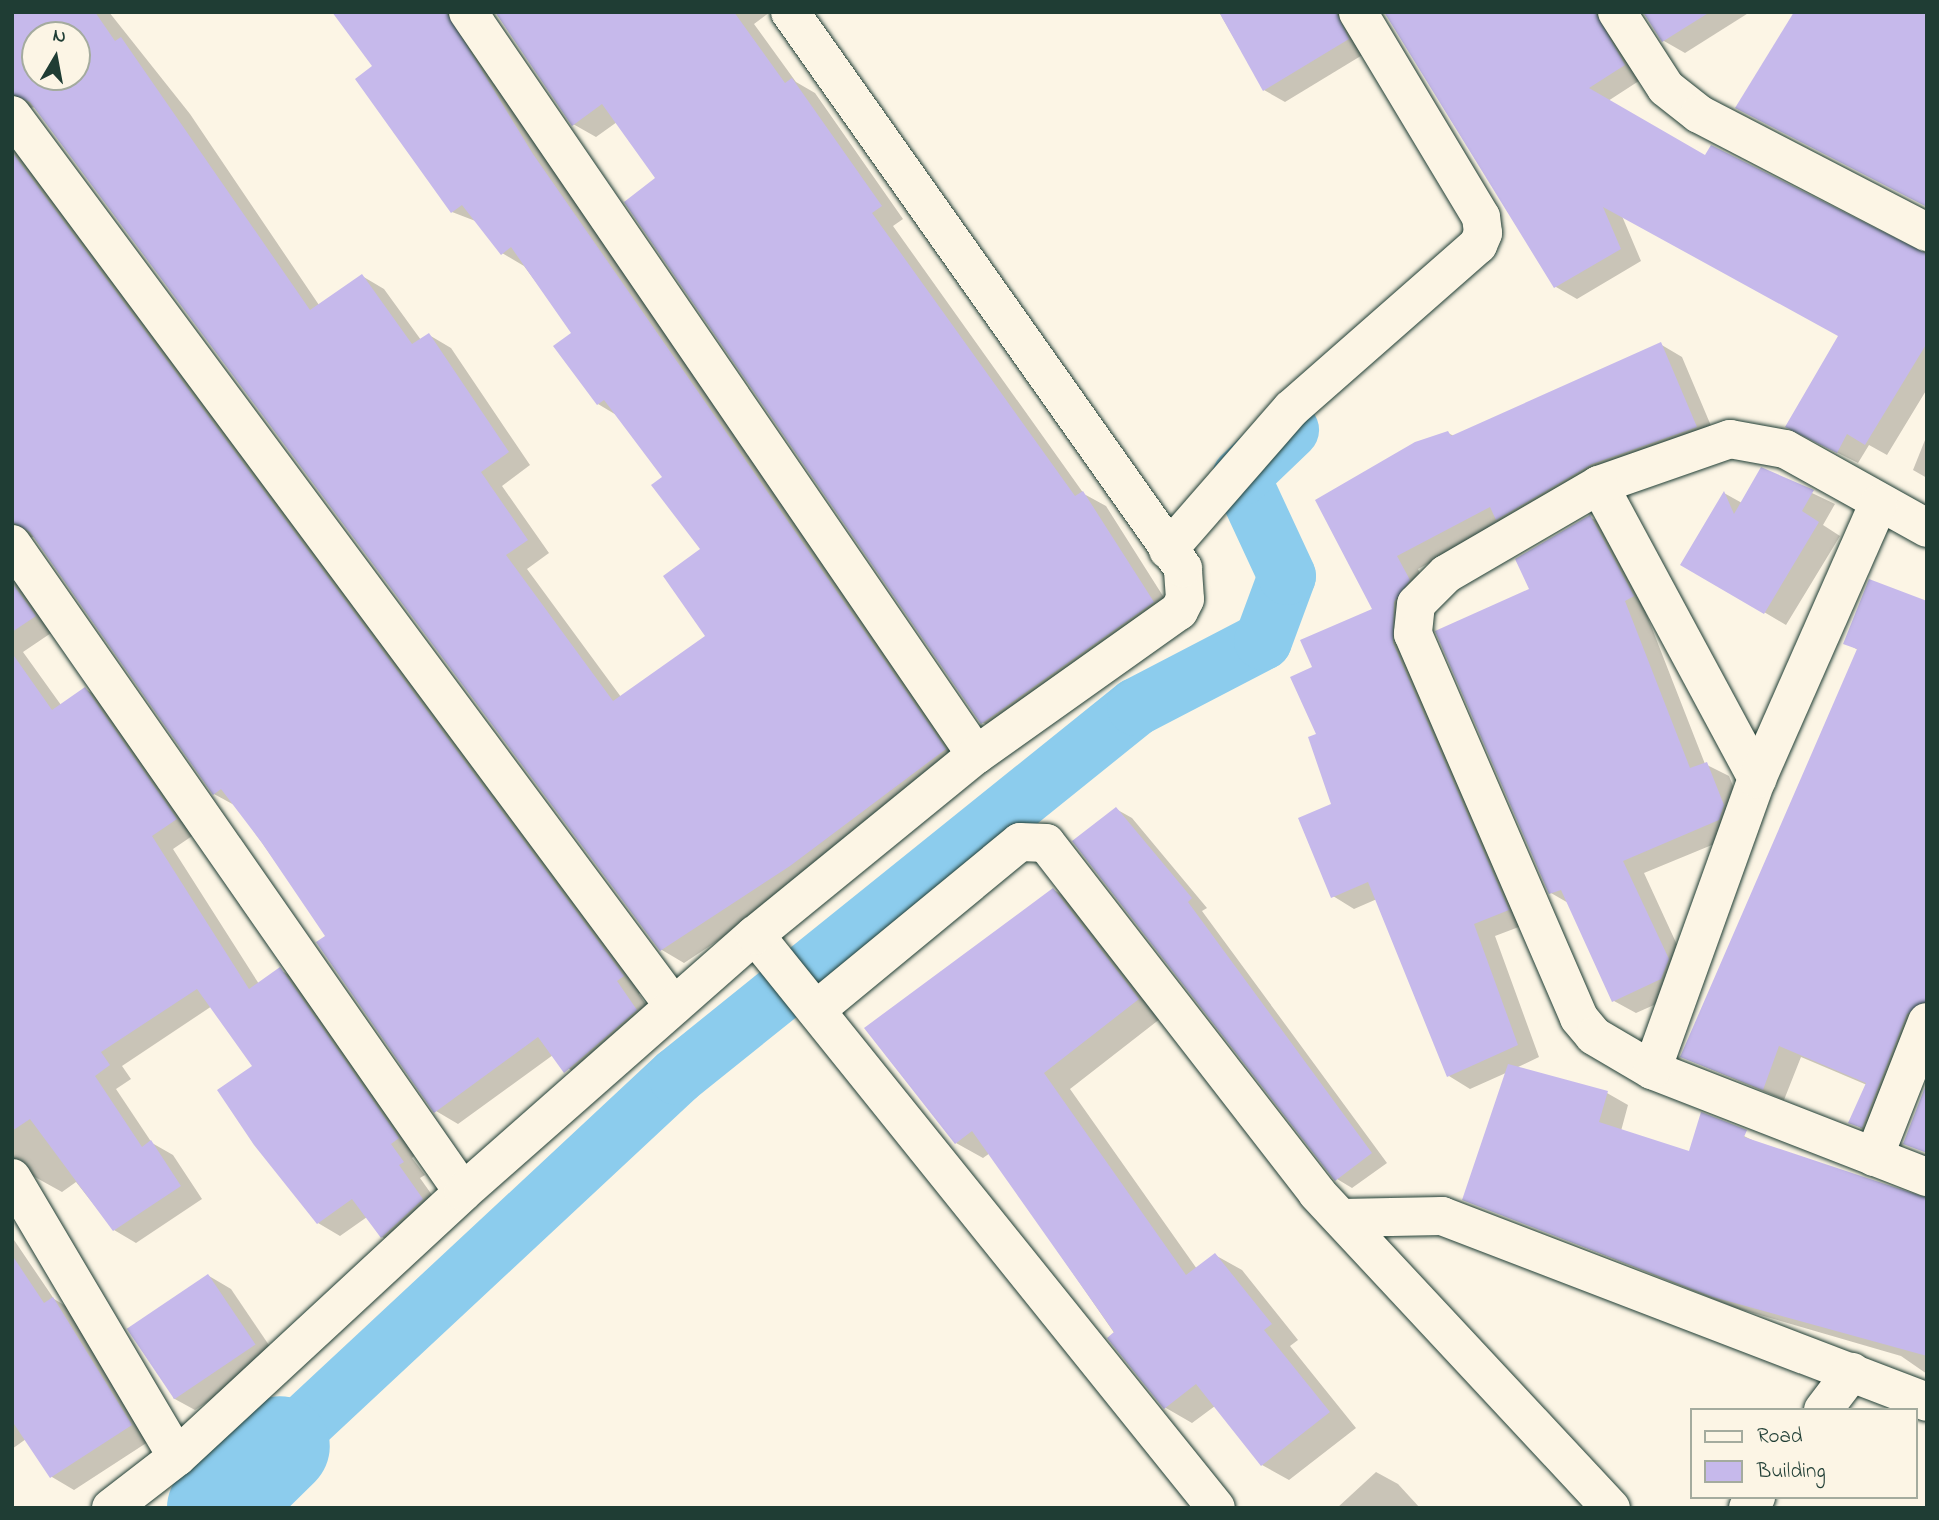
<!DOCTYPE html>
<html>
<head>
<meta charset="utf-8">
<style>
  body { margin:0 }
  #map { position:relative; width:1939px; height:1520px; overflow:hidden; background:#fcf5e5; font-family:"Indie Flower",sans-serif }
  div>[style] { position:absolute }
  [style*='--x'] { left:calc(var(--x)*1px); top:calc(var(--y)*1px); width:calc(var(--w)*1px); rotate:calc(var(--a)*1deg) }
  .shadow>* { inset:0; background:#0003 }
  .canal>* { height:58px; margin:-29px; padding:0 29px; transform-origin:29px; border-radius:29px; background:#8ccced }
  .river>* { height:100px; margin:-50px; padding:0 50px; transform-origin:50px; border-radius:50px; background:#8ccced }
  .building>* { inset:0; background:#c6b9eb; transform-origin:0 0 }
  .roads { filter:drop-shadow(0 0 2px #1f3d34) drop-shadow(0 0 2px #1f3d34) }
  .minor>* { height:38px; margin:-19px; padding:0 19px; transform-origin:19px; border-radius:19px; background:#fcf5e5 }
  span { translate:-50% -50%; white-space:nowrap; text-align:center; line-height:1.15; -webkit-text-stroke:5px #fcf5e5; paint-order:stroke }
  .frame { position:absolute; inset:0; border:14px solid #1f3d34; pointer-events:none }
  .legend { position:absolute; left:1690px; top:1408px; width:228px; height:91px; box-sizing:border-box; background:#fcf5e5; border:2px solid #a4ab9e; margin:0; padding:9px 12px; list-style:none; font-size:21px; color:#1f3d34 }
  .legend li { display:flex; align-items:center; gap:14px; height:35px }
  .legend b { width:35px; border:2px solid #a4ab9e }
  .north { position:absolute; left:21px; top:21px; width:70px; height:70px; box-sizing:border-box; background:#fcf5e5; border:2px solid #a4ab9e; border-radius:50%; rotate:10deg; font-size:19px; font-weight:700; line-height:28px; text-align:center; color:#1f3d34 }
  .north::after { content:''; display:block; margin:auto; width:24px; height:32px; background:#1f3d34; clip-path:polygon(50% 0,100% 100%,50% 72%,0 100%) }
</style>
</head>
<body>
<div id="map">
  <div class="shadow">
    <i style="clip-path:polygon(evenodd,12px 12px,109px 12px,190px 114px,319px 305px,362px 276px,384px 289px,421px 340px,429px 335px,451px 348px,530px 465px,502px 486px,549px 553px,527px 569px,621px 697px,708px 636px,703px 549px,664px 477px,618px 416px,598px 404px,574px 333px,524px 266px,502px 253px,478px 222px,452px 212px,374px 67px,334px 12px,473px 12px,967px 763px,813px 878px,684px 963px,662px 950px,36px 107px,22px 109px,645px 989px,639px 994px,658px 1023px,587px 1084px,553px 1055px,458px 1124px,436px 1111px,328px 936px,236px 806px,214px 794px,36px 537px,23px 538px,57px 629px,23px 652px,61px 705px,85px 689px,107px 702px,198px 832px,173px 849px,259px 984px,280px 970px,302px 982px,420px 1151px,412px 1158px,425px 1175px,420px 1178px,444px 1212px,404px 1250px,382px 1237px,367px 1217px,340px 1236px,318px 1223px,254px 1067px,212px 1006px,122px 1066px,131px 1079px,116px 1089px,152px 1143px,173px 1155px,202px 1199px,136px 1243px,114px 1230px,76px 1182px,62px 1192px,24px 1171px,12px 1191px,12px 12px,35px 35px,77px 35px,77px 77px,35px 77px,35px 35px)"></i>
    <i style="clip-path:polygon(497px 12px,770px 12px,754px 24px,796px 82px,815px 93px,903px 219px,893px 226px,1084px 494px,1106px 506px,1175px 615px,1004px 735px,982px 722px,657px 179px,617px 122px,596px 137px,573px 124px)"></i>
    <i style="clip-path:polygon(1219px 12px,1364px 12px,1369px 51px,1285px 102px,1264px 90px)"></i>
    <i style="clip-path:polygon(1386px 12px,1623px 12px,1645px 77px,1608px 101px,1706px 157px,1927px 253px,1927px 389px,1887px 455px,1869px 445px,1858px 463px,1808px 438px,1840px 336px,1622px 216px,1641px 261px,1577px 299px,1556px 287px)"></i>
    <i style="clip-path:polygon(1643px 12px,1750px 12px,1685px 53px,1664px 41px)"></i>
    <i style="clip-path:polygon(1660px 344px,1682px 357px,1717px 440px,1505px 523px,1418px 569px,1430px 593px,1415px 614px,1529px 923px,1495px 936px,1539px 1057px,1516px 1068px,1607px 1093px,1628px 1105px,1621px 1131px,1690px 1153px,1702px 1115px,1766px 1147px,1927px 1198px,1927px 1374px,1901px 1356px,1736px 1308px,1464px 1199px,1508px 1072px,1470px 1089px,1449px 1076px,1377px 899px,1354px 909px,1333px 896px,1333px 805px,1314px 668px,1374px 610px,1448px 433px,1454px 436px)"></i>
    <i style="clip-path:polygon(1927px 435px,1927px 478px,1913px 470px)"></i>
    <i style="clip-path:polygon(1762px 469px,1835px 504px,1823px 525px,1840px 536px,1786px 625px,1683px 564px,1724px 493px,1742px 503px)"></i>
    <i style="clip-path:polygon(1590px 517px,1612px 530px,1654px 609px,1646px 613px,1705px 764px,1729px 776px,1746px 818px,1741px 833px,1644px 873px,1690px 973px,1683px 992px,1636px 1013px,1614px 1001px,1570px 904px,1551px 893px,1531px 590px)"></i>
    <i style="clip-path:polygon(1927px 603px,1927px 1028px,1871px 1134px,1851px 1122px,1867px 1085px,1801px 1057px,1784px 1100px,1682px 1057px,1858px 650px,1846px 643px)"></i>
    <i style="clip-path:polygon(1116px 809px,1132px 818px,1207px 908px,1202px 911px,1387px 1163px,1352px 1188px,1337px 1179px)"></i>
    <i style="clip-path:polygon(1054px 890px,1080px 906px,1165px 1015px,1070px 1089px,1197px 1269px,1215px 1255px,1242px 1270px,1298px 1340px,1290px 1346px,1356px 1428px,1289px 1480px,1262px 1465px,1215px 1406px,1192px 1423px,1166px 1408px,990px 1153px,983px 1158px,956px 1143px)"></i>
    <i style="clip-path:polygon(12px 1237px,54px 1299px,76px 1312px,154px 1438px,74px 1490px,52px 1477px,26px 1439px,12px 1449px)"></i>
    <i style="clip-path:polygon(209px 1276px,231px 1289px,277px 1357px,195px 1410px,173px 1398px)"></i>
    <i style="clip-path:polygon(1376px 1472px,1398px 1484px,1420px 1508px,1337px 1508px)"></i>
  </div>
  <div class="canal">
    <i style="--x:280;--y:1446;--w:543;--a:-42.98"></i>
    <i style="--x:677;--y:1076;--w:589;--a:-38.8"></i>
    <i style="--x:1136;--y:707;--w:143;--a:-27.5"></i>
    <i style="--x:1263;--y:641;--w:69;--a:-69.7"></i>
    <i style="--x:1287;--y:576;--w:109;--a:-114.9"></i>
    <i style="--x:1241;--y:477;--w:68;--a:-43.8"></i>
  </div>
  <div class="river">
    <i style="--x:217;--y:1508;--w:88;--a:-44.5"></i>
  </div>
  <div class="building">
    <i style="clip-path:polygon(evenodd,12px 12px,95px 12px,115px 41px,121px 37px,310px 310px,362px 274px,412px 344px,429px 333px,509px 452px,481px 472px,528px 540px,506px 555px,613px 701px,705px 636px,663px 576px,700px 549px,651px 485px,662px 477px,604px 400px,597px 405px,553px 346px,571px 333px,511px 247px,501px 255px,462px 205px,451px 213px,355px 79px,372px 66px,332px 12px,446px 12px,533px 154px,946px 749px,790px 866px,660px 951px,30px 102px,12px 94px,12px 12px,35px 35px,77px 35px,77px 77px,35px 77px,35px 35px)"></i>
    <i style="clip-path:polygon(495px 12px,734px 12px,785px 83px,792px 78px,882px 206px,872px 213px,1075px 496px,1083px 491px,1154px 602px,981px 724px,624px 202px,655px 178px,602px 104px,572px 126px)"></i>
    <i style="clip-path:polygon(1219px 12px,1336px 12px,1349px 39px,1263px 91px)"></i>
    <i style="clip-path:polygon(1384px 12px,1595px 12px,1625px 65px,1589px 88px,1705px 155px,1711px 145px,1927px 254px,1927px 343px,1865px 445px,1847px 434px,1837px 453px,1785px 427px,1838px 336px,1603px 207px,1621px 249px,1554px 288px)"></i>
    <i style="clip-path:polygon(1643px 12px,1710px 12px,1662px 42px)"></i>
    <i style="clip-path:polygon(1794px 12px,1927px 12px,1927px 207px,1735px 108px)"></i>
    <i style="clip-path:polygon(12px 152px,624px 976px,617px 981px,637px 1010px,564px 1073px,538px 1037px,434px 1113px,316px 942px,325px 936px,262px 843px,221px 789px,213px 795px,30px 532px,12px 522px)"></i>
    <i style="clip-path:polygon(1661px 342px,1697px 427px,1592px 464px,1496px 520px,1490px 507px,1397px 556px,1410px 580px,1394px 602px,1393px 643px,1509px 910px,1474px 924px,1518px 1045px,1447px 1077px,1368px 882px,1331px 898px,1298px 818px,1331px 804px,1308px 737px,1316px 734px,1290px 677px,1312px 667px,1300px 640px,1372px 609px,1315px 500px,1415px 442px,1448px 431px,1451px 436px)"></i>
    <i style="clip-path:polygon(1761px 467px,1814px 490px,1802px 511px,1819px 522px,1764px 614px,1680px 565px,1724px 491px,1734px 514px)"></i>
    <i style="clip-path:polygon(1590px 515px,1634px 596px,1625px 601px,1690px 768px,1707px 762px,1724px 805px,1719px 820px,1623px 861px,1669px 959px,1661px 979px,1612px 1002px,1561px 890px,1549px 894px,1435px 631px,1529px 589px,1515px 559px)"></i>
    <i style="clip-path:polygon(1869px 579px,1927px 601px,1927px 1001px,1907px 1014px,1862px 1128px,1848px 1123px,1866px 1083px,1779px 1046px,1763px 1090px,1680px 1057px,1857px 649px,1843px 644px)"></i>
    <i style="clip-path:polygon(12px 583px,36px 616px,12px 632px)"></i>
    <i style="clip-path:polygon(12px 653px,52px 710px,85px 687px,177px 819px,152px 836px,249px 989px,280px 967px,399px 1138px,391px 1144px,404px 1162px,399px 1165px,423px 1199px,381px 1238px,352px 1199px,317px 1224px,254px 1145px,217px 1090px,252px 1066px,197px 989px,101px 1052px,110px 1065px,95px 1076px,142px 1147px,151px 1140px,181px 1186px,113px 1231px,30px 1119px,12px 1131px)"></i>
    <i style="clip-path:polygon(1116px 807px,1192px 898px,1188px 902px,1372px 1153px,1335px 1181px,1072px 841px)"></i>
    <i style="clip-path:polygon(1053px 888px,1139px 999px,1044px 1073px,1186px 1275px,1215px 1253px,1272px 1324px,1264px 1330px,1330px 1412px,1261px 1466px,1196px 1384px,1164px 1409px,1107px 1338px,1114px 1332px,972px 1131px,955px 1144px,864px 1028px)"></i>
    <i style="clip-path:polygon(1508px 1064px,1608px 1091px,1599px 1122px,1689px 1151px,1701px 1112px,1747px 1130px,1744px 1137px,1927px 1198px,1927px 1356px,1713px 1297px,1462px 1200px)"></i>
    <i style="clip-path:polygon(1927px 1082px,1927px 1153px,1903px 1144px)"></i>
    <i style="clip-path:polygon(12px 1255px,44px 1303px,53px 1297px,132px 1425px,50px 1478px,12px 1421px)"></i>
    <i style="left:208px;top:1274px;width:85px;height:98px;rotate:56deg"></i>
  </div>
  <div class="roads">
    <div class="minor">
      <i style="--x:468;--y:12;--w:900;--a:55.64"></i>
      <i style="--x:1617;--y:12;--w:90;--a:57.2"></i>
      <i style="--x:1666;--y:88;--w:42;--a:38.2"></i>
      <i style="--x:1699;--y:114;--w:257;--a:27.4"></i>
      <i style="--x:12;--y:115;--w:1109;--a:53.4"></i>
      <i style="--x:1599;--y:485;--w:334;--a:61.7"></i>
      <i style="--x:1927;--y:528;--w:162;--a:-150.9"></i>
      <i style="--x:1785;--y:449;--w:56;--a:-169.7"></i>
      <i style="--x:1730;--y:439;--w:139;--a:160.7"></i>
      <i style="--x:1599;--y:485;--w:177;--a:149.8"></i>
      <i style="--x:1446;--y:574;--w:42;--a:135"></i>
      <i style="--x:1416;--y:604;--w:30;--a:96"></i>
      <i style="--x:1413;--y:634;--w:418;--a:66.6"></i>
      <i style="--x:1579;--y:1018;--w:23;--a:50"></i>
      <i style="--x:1594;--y:1036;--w:67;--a:30.4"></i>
      <i style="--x:1652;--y:1070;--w:295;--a:21.3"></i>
      <i style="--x:12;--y:544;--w:789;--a:55.16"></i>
      <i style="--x:1168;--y:550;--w:187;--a:-48.9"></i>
      <i style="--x:1291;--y:409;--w:249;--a:-41.3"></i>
      <i style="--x:1478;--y:245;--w:13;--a:-67"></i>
      <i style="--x:1483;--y:233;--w:16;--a:-97"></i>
      <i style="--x:1481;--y:217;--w:239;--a:-121"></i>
      <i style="--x:755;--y:935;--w:735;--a:51.18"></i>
      <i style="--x:816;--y:1010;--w:264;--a:-39.5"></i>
      <i style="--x:1020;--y:842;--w:26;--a:2"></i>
      <i style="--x:1046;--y:843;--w:443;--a:52.2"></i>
      <i style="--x:1317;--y:1193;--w:431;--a:47"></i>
      <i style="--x:1652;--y:1070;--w:309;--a:-70.2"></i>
      <i style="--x:1757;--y:779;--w:300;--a:-66.2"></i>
      <i style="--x:1874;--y:1157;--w:145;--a:-68.6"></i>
      <i style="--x:12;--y:1178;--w:324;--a:59.4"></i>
      <i style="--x:1341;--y:1218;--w:101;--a:-1.1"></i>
      <i style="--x:1442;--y:1216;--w:519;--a:20.98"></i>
      <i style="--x:1823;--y:1410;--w:48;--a:-52.7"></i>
      <i style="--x:111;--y:1508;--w:83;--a:-37.7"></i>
      <i style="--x:177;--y:1457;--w:390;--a:-42.8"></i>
      <i style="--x:463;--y:1192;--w:389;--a:-41.4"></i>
      <i style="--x:755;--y:935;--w:285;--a:-39.2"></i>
      <i style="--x:976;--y:755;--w:249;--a:-35.4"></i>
      <i style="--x:1179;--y:611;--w:13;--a:-63"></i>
      <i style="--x:1185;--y:599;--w:31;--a:-94"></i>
      <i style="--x:1183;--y:568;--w:681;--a:-125.25"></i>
      <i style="--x:1748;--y:1508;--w:14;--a:-54"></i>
    </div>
  </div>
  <div class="frame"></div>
  <ul class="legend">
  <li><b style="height:9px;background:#fcf5e5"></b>Road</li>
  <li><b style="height:19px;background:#c6b9eb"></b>Building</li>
  </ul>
  <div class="north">N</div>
</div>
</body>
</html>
